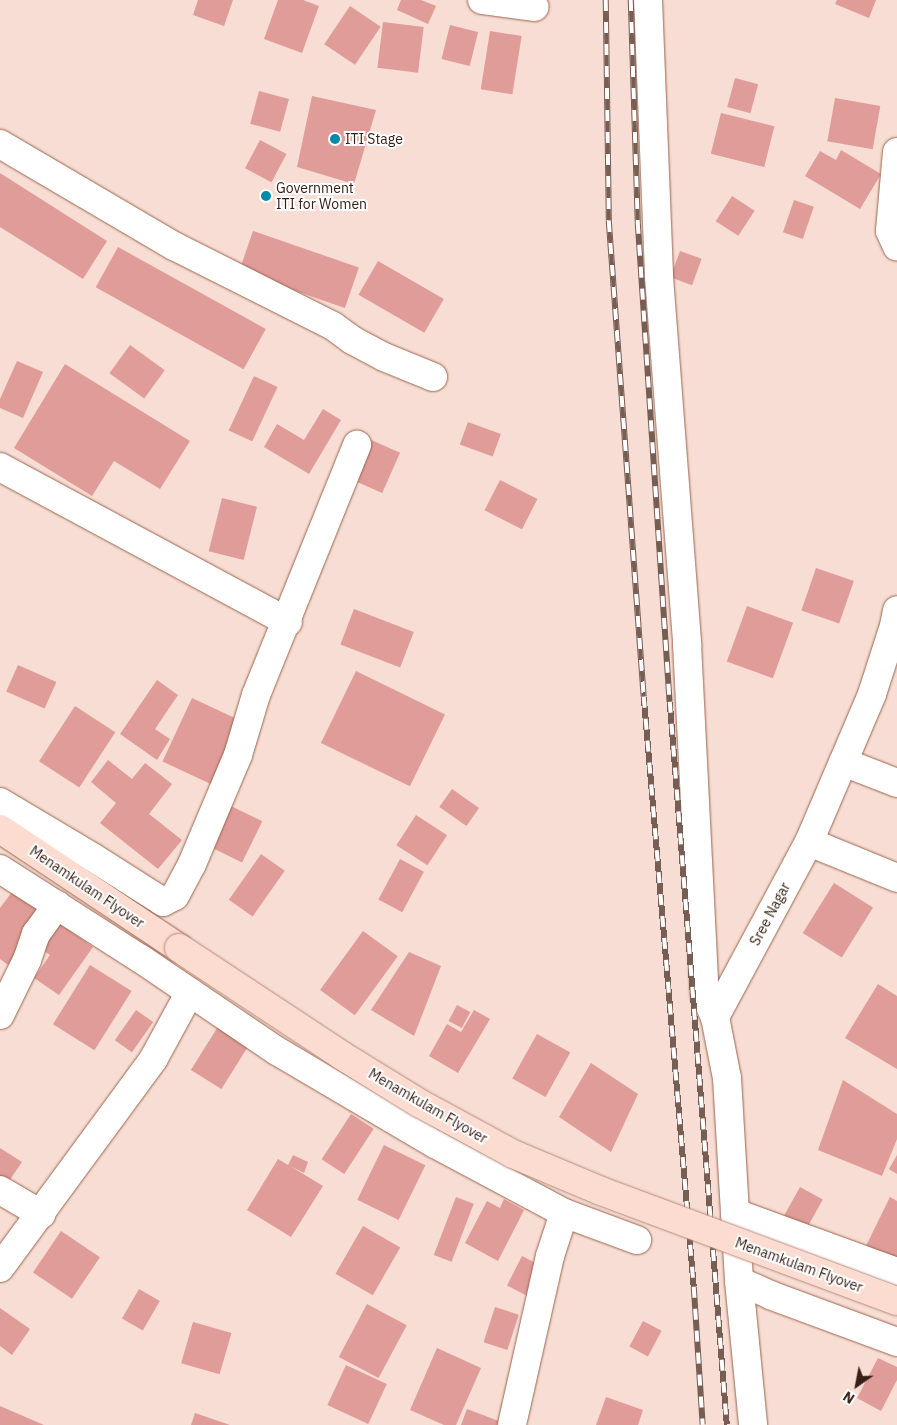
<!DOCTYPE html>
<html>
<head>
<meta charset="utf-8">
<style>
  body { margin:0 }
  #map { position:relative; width:897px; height:1425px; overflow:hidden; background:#f7ddd3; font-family:"IBM Plex Sans",sans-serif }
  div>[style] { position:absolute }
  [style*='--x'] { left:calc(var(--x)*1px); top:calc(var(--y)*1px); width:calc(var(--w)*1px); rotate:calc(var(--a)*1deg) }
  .building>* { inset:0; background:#e09c99; transform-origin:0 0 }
  .roads { filter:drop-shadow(0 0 1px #9c644d) drop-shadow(0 0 1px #9c644d) }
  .minor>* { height:28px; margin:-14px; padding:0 14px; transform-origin:14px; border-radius:14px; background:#fff }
  .major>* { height:28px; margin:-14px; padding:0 14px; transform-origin:14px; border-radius:14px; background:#fcdcd0 }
  .rail>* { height:5.5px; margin-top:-2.75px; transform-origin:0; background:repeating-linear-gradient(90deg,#fff 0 11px,#775e55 0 22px); box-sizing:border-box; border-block:1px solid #775e55 }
  .bridges { filter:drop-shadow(0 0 1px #b68b7b) drop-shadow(0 0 1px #b68b7b) }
  .major-bridge>* { height:28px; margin:-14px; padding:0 14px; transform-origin:14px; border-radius:14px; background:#fcdcd0 }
  .dots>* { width:14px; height:14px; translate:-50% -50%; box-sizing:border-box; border:2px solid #fff; border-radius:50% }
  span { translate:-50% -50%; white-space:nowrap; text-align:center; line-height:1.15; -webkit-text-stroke:4px #fff; paint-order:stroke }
  .poi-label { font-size:14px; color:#382017 }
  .left { translate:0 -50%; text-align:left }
  .street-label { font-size:14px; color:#382017 }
  .north { position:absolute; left:832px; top:1360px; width:50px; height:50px; -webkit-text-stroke:4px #fff; paint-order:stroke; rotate:213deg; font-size:14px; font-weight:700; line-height:20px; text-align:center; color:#382017 }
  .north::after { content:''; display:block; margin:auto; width:18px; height:22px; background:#382017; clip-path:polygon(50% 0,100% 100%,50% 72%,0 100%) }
</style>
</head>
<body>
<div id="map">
  <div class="building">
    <i style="clip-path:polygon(198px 0,233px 0,224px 26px,193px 15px)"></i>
    <i style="clip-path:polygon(278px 0,303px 0,319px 6px,302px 53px,264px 39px)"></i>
    <i style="clip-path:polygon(401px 0,421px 0,436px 6px,428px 24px,397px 10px)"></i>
    <i style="clip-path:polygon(837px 0,876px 0,869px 18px,835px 4px)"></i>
    <i style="left:350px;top:6px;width:37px;height:46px;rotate:34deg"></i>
    <i style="left:383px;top:22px;width:41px;height:46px;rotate:7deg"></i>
    <i style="left:450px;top:25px;width:29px;height:35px;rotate:14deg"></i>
    <i style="left:490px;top:31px;width:32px;height:59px;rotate:9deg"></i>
    <i style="left:735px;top:78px;width:24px;height:30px;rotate:15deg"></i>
    <i style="left:259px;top:91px;width:31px;height:34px;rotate:15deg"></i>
    <i style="clip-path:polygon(312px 96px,376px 110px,354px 184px,297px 167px)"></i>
    <i style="left:835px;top:98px;width:46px;height:44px;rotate:10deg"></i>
    <i style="left:721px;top:113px;width:55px;height:42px;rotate:14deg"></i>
    <i style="left:260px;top:140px;width:30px;height:32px;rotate:28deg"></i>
    <i style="clip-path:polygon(841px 150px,881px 174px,860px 209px,805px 176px,820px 151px,836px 160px)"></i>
    <i style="clip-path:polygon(0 173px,107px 241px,83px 279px,0 227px)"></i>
    <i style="left:732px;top:196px;width:27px;height:30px;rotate:33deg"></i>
    <i style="left:794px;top:200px;width:21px;height:34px;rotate:19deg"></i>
    <i style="left:253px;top:231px;width:112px;height:43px;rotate:19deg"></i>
    <i style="left:118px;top:247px;width:169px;height:46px;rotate:29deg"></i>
    <i style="left:680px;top:251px;width:23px;height:28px;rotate:20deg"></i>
    <i style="left:378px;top:261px;width:76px;height:39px;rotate:30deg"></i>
    <i style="left:130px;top:345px;width:43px;height:35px;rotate:36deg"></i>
    <i style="clip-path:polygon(17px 361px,43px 372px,23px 418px,0 408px,0 399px)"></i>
    <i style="clip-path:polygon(65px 364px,190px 441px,160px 489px,114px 461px,92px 496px,14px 448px)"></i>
    <i style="left:254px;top:376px;width:26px;height:60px;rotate:25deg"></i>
    <i style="clip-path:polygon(323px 409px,341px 420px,309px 474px,264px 447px,277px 424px,304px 440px)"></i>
    <i style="left:468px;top:422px;width:35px;height:24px;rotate:20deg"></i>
    <i style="left:369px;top:439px;width:34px;height:44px;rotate:24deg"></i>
    <i style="left:500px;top:480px;width:42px;height:34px;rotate:27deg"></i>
    <i style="left:222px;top:498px;width:36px;height:55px;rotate:14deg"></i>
    <i style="left:816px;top:568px;width:40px;height:45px;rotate:19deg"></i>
    <i style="left:747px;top:606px;width:49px;height:59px;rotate:20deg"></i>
    <i style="left:354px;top:609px;width:64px;height:38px;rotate:21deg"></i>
    <i style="left:18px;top:665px;width:42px;height:29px;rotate:24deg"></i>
    <i style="left:356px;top:671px;width:99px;height:80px;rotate:26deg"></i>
    <i style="clip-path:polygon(157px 680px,178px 695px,155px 729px,170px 739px,157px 760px,120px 734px)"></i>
    <i style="left:192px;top:698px;width:55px;height:70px;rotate:25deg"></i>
    <i style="left:75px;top:706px;width:48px;height:66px;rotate:33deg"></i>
    <i style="clip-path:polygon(108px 760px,132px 779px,145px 763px,172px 784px,149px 814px,182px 840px,158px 869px,100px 823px,116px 803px,91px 782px)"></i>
    <i style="left:452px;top:789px;width:33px;height:22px;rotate:35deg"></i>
    <i style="left:229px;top:805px;width:37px;height:46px;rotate:26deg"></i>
    <i style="left:416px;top:815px;width:37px;height:36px;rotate:33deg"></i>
    <i style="left:261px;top:854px;width:29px;height:56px;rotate:35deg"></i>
    <i style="left:400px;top:859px;width:27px;height:46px;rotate:28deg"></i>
    <i style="left:834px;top:883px;width:46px;height:59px;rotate:32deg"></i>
    <i style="clip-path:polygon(15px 888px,47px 910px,8px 965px,0 959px,0 908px)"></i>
    <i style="clip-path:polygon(53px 919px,93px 947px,59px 995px,34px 978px,50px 955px,35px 945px)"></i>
    <i style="left:363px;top:931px;width:43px;height:73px;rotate:36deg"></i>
    <i style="clip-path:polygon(409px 952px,441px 966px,414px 1036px,371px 1010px)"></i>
    <i style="left:90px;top:965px;width:49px;height:70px;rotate:32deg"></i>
    <i style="clip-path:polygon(878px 984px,897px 996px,897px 1069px,845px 1038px)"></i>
    <i style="left:457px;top:1005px;width:15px;height:18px;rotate:28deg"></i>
    <i style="left:136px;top:1010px;width:21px;height:37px;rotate:35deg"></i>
    <i style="clip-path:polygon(474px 1010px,490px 1019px,458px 1073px,429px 1056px,447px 1024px,461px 1032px)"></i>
    <i style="left:219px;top:1025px;width:36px;height:53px;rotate:32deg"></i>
    <i style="left:537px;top:1034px;width:38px;height:51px;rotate:29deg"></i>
    <i style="clip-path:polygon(591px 1063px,638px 1094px,611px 1152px,559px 1117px)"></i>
    <i style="clip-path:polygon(843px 1080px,897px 1114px,897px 1139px,882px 1176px,818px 1150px)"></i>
    <i style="left:351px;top:1114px;width:27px;height:54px;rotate:33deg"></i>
    <i style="left:384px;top:1145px;width:46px;height:61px;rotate:26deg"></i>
    <i style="clip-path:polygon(0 1148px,22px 1162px,5px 1187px,0 1183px)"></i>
    <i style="clip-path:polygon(293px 1155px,308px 1162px,304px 1173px,290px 1166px,323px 1186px,291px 1237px,247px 1210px,278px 1159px,288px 1165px)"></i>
    <i style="clip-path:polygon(897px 1155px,897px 1174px,889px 1169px)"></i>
    <i style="left:800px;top:1187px;width:26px;height:41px;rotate:29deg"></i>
    <i style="left:456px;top:1197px;width:19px;height:62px;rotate:21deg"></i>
    <i style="clip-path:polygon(890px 1197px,897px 1201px,897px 1270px,862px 1254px)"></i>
    <i style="clip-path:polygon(504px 1199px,524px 1210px,498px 1261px,465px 1243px,487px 1201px,500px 1208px)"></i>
    <i style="left:363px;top:1226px;width:43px;height:55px;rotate:30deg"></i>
    <i style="left:61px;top:1231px;width:47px;height:50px;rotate:34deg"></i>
    <i style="left:522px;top:1256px;width:22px;height:33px;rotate:27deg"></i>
    <i style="left:139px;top:1289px;width:24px;height:34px;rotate:30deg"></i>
    <i style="left:367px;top:1304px;width:45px;height:60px;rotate:28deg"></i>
    <i style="left:495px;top:1307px;width:25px;height:37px;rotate:18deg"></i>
    <i style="clip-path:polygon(0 1308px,30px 1329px,12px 1355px,0 1346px)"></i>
    <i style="left:643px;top:1321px;width:21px;height:29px;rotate:28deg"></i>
    <i style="left:193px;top:1322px;width:40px;height:43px;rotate:16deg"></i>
    <i style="clip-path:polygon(437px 1348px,481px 1368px,456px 1425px,444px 1425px,410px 1410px)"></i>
    <i style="clip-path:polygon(878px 1358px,897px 1367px,897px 1380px,881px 1411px,857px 1398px)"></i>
    <i style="left:346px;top:1365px;width:45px;height:44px;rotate:25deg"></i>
    <i style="clip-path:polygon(606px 1397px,643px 1410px,638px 1425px,596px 1425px)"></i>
    <i style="clip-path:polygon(0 1406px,44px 1425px,0 1425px)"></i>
    <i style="clip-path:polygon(467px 1409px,504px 1423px,504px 1425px,461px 1425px)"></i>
    <i style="clip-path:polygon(195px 1413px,230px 1425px,191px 1425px)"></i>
  </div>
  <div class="roads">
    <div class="minor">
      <i style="--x:482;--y:0;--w:53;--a:7.5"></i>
      <i style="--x:648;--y:0;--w:277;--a:87.7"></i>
      <i style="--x:659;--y:277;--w:368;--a:85.6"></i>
      <i style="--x:687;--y:644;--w:351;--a:87.1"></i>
      <i style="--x:705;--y:995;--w:24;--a:66"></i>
      <i style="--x:715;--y:1017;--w:62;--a:78.9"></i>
      <i style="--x:727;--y:1078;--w:203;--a:86.6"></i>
      <i style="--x:739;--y:1281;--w:145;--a:84.4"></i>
      <i style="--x:0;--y:144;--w:202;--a:30.4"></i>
      <i style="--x:174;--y:246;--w:178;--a:26.7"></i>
      <i style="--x:333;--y:326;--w:24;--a:36"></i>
      <i style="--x:352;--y:340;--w:36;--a:28"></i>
      <i style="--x:384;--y:357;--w:53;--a:22.2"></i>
      <i style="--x:897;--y:152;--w:79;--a:95.1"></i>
      <i style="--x:890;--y:231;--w:17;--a:66"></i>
      <i style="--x:0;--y:467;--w:327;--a:28.3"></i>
      <i style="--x:843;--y:762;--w:58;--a:21.3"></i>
      <i style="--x:0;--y:802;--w:109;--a:30.8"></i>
      <i style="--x:94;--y:858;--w:82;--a:32.5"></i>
      <i style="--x:163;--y:902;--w:13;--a:-27"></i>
      <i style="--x:175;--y:896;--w:36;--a:-62"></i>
      <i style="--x:192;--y:864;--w:118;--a:-67.1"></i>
      <i style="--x:238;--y:755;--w:63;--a:-73.3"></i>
      <i style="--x:256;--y:695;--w:270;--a:-68"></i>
      <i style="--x:809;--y:842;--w:95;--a:22.2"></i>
      <i style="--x:0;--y:869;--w:167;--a:32.6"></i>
      <i style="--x:141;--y:959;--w:164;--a:34.1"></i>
      <i style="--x:277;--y:1051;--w:183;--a:30.5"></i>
      <i style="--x:435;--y:1144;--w:146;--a:28.1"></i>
      <i style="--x:564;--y:1213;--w:45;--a:108"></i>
      <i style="--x:550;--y:1256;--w:173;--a:102.7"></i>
      <i style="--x:0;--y:1015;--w:61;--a:-63.9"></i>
      <i style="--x:27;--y:960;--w:28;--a:-71"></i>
      <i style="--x:36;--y:934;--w:36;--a:-54"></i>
      <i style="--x:715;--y:1017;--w:199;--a:-61.8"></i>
      <i style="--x:809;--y:842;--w:161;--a:-66.9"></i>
      <i style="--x:872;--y:694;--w:71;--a:-72.1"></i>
      <i style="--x:894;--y:626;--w:16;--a:-79"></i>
      <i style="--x:0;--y:1190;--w:48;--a:30.3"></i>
      <i style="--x:564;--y:1213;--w:78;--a:20.3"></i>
      <i style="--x:735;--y:1213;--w:172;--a:20"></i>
      <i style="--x:0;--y:1268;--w:260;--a:-53.7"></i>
      <i style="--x:154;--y:1058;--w:75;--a:-61.4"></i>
      <i style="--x:739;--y:1281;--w:34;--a:24"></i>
      <i style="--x:770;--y:1295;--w:135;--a:20.3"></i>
    </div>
    <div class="major">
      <i style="--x:0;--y:829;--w:215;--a:33.6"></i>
    </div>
  </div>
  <div class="rail">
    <i style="--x:606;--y:0;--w:221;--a:89.2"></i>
    <i style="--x:609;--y:221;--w:477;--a:85.8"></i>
    <i style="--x:644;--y:697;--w:592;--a:85.16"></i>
    <i style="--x:694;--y:1287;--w:138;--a:86.3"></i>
    <i style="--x:631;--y:0;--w:223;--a:88.2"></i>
    <i style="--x:638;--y:223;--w:480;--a:86.2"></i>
    <i style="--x:670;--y:702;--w:725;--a:85.49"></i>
  </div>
  <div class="bridges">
    <div class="major-bridge">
      <i style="--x:179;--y:948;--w:194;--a:33.4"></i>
      <i style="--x:341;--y:1055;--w:92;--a:31.6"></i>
      <i style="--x:419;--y:1103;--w:107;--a:28.5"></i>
      <i style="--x:513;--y:1154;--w:95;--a:22.8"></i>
      <i style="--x:601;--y:1191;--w:316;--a:20.4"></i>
    </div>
  </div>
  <div class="dots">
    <i style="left:335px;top:139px;background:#0389aa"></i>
    <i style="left:266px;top:196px;background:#0389aa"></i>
  </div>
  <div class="poi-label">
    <span class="left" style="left:345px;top:139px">ITI Stage</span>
    <span class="left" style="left:276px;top:196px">Government<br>ITI for Women</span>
  </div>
  <div class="street-label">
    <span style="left:87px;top:887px;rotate:34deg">Menamkulam Flyover</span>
    <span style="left:770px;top:914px;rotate:-62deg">Sree Nagar</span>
    <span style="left:428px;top:1106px;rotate:30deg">Menamkulam Flyover</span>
    <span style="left:799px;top:1265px;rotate:20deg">Menamkulam Flyover</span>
  </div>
  <div class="north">N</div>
</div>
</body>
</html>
